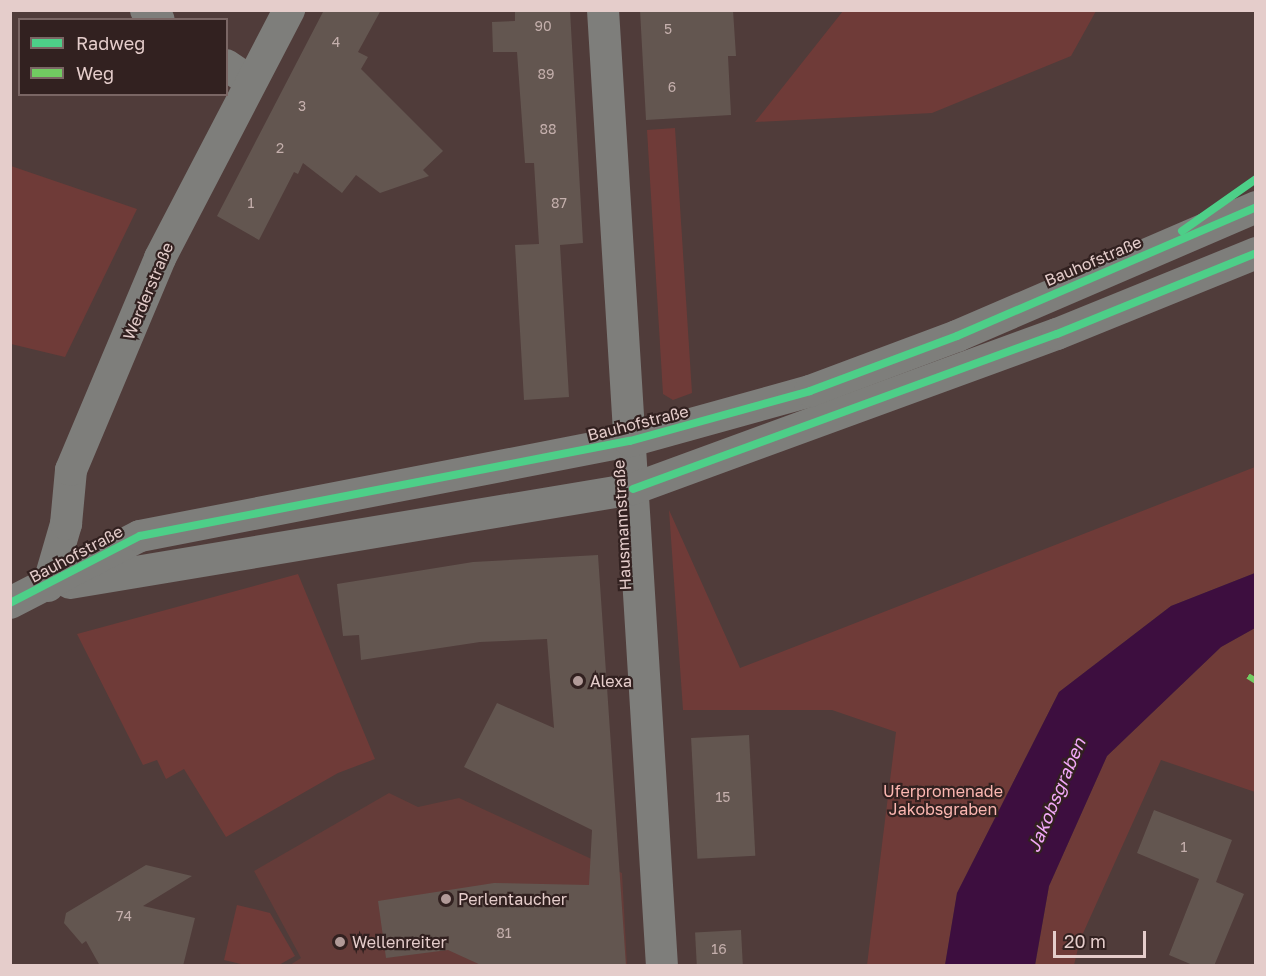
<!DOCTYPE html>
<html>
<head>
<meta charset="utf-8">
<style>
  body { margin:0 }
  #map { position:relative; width:1266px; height:976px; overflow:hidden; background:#503c3a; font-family:"Golos Text",sans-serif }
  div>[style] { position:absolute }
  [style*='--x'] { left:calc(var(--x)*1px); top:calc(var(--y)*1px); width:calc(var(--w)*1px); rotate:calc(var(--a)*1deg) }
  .built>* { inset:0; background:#653c39 }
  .green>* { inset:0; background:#6f3b38 }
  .water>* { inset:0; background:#3d0e3f }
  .building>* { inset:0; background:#635650; transform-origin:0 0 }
  .minor>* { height:32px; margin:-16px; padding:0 16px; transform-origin:16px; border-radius:16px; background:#7e7e7b }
  .quiet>* { height:6px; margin-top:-3px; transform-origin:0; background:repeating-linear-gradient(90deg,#71cb61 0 12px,transparent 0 18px) }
  .cycleway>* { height:8px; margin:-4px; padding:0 4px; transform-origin:4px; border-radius:4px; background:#4dcf88 }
  .dots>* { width:16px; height:16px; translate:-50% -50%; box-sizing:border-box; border:3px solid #322120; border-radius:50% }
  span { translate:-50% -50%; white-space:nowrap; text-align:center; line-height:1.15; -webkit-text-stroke:4.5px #322120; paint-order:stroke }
  .number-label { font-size:14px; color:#c4afac }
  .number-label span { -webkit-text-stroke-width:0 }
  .street-label { font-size:16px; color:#e5cdcb }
  .poi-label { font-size:16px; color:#e5cdcb }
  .left { translate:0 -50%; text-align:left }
  .park-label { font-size:16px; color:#fcb7b1 }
  .water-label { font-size:18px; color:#f2a8f7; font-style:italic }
  .frame { position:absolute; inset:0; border:12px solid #e5cdcb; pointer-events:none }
  .legend { position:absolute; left:18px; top:18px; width:210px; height:78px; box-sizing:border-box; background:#322120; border:2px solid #7a6664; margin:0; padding:8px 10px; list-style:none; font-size:18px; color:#e5cdcb }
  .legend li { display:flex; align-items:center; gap:12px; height:30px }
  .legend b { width:30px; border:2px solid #7a6664 }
  .scale { position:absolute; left:1053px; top:931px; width:93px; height:27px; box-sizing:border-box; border:3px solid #e5cdcb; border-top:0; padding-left:8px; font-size:18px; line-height:21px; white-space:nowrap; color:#e5cdcb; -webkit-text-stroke:4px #322120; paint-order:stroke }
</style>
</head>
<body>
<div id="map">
  <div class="built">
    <i style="clip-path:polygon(389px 793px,418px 807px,459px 798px,622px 873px,627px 965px,290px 965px,301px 958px,254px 871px)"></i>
  </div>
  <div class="green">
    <i style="clip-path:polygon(843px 11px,843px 10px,1096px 11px,1071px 56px,932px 113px,755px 122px)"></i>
    <i style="clip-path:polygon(675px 128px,692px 393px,673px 400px,663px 394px,647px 130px)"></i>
    <i style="clip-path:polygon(11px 166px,137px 209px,65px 357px,11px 344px)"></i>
    <i style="clip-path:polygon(1255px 467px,1255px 573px,1171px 606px,1059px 692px,957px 893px,945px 965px,867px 965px,896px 732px,832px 710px,683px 710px,669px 510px,740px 668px)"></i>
    <i style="clip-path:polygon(298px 574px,375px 759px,338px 773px,226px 837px,184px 769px,166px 779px,157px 760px,143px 765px,77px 634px)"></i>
    <i style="clip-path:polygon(1255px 628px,1255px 792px,1161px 760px,1080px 940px,1074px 965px,1035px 966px,1049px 886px,1107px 756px,1221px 647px)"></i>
    <i style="clip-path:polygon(237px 905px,270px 913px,295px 956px,277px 966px,245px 965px,224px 960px)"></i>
  </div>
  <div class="water">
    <i style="clip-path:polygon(1255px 573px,1255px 628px,1221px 647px,1107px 756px,1049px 886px,1035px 965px,945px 965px,957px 893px,1059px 692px,1171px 606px)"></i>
  </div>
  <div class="building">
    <i style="clip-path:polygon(324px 10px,381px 10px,358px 52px,368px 57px,361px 69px,443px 151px,423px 170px,429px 176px,380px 193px,356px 175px,342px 193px,303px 163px,298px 174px,294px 172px,259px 240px,217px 216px)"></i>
    <i style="clip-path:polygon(515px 10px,570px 10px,583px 243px,560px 245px,569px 397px,524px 400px,515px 245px,539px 244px,534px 163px,525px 163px,517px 52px,493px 52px,492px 22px,515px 21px)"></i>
    <i style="clip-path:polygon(640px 10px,733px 10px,736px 56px,728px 56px,731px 115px,646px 120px)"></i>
    <i style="clip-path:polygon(598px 555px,626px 966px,483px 966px,448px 950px,386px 958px,378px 901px,494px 883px,589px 885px,592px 830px,464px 767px,497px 703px,554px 728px,547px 639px,480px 642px,361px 660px,359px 635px,343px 636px,337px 584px,473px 562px)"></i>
    <i style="left:749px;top:735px;width:121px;height:58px;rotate:87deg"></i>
    <i style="clip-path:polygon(1154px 810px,1232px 840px,1216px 882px,1244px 894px,1214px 966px,1195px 966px,1169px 955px,1199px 879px,1137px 853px)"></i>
    <i style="clip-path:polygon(146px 865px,192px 876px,143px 906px,195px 918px,183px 966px,100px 966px,86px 941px,82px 944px,64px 923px,66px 913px)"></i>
    <i style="left:741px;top:930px;width:36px;height:46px;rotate:87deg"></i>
  </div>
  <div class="minor">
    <i style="--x:146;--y:10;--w:16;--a:38"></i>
    <i style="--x:603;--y:10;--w:958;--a:86.47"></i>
    <i style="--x:226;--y:65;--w:30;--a:34"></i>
    <i style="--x:70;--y:583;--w:571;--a:-9.48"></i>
    <i style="--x:633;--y:489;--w:451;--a:-20.1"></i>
    <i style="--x:1057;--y:334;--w:215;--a:-22.1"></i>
    <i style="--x:48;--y:586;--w:65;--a:-73.8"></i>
    <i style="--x:66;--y:524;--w:54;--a:-84.7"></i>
    <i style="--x:71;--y:470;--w:230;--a:-67.2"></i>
    <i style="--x:160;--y:258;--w:280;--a:-62.5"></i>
    <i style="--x:10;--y:603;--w:146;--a:-27.3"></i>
    <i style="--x:140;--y:536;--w:499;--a:-11"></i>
    <i style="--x:630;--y:441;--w:187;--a:-15.5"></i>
    <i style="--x:810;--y:391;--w:157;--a:-20.5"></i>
    <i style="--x:957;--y:336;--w:326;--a:-23.3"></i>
  </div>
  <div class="quiet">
    <i style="--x:1248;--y:676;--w:9;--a:32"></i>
  </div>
  <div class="cycleway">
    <i style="--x:1182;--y:231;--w:90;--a:-35.1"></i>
    <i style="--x:633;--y:489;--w:451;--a:-20.1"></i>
    <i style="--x:1057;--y:334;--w:215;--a:-22.1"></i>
    <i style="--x:10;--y:603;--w:146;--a:-27.3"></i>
    <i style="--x:140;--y:536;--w:499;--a:-11"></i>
    <i style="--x:630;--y:441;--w:187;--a:-15.5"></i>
    <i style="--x:810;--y:391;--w:157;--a:-20.5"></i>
    <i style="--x:957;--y:336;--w:326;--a:-23.3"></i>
  </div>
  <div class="dots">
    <i style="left:578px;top:681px;background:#b19a98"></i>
    <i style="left:446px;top:899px;background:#b19a98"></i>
    <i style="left:340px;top:942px;background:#b19a98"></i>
  </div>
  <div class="number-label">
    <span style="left:543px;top:26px">90</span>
    <span style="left:668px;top:29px">5</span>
    <span style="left:336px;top:42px">4</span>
    <span style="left:546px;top:74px">89</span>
    <span style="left:672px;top:87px">6</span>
    <span style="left:302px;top:106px">3</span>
    <span style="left:548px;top:129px">88</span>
    <span style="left:280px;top:148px">2</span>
    <span style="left:251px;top:203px">1</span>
    <span style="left:559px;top:203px">87</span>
    <span style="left:723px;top:797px">15</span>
    <span style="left:1184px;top:847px">1</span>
    <span style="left:124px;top:916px">74</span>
    <span style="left:504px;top:933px">81</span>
    <span style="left:719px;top:949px">16</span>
  </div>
  <div class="street-label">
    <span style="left:1093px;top:261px;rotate:-23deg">Bauhofstraße</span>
    <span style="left:148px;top:291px;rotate:-67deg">Werderstraße</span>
    <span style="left:638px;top:423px;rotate:-14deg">Bauhofstraße</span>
    <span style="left:622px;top:525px;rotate:-93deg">Hausmannstraße</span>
    <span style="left:76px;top:554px;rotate:-28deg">Bauhofstraße</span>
  </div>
  <div class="poi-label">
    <span class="left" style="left:590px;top:681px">Alexa</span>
    <span class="left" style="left:458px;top:899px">Perlentaucher</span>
    <span class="left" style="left:352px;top:942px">Wellenreiter</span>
  </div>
  <div class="park-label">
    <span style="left:943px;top:800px">Uferpromenade<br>Jakobsgraben</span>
  </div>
  <div class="water-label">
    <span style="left:1056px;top:795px;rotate:-67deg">Jakobsgraben</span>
  </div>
  <div class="frame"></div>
  <ul class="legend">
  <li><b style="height:8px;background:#4dcf88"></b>Radweg</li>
  <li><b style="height:8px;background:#71cb61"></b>Weg</li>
  </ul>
  <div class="scale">20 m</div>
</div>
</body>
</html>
